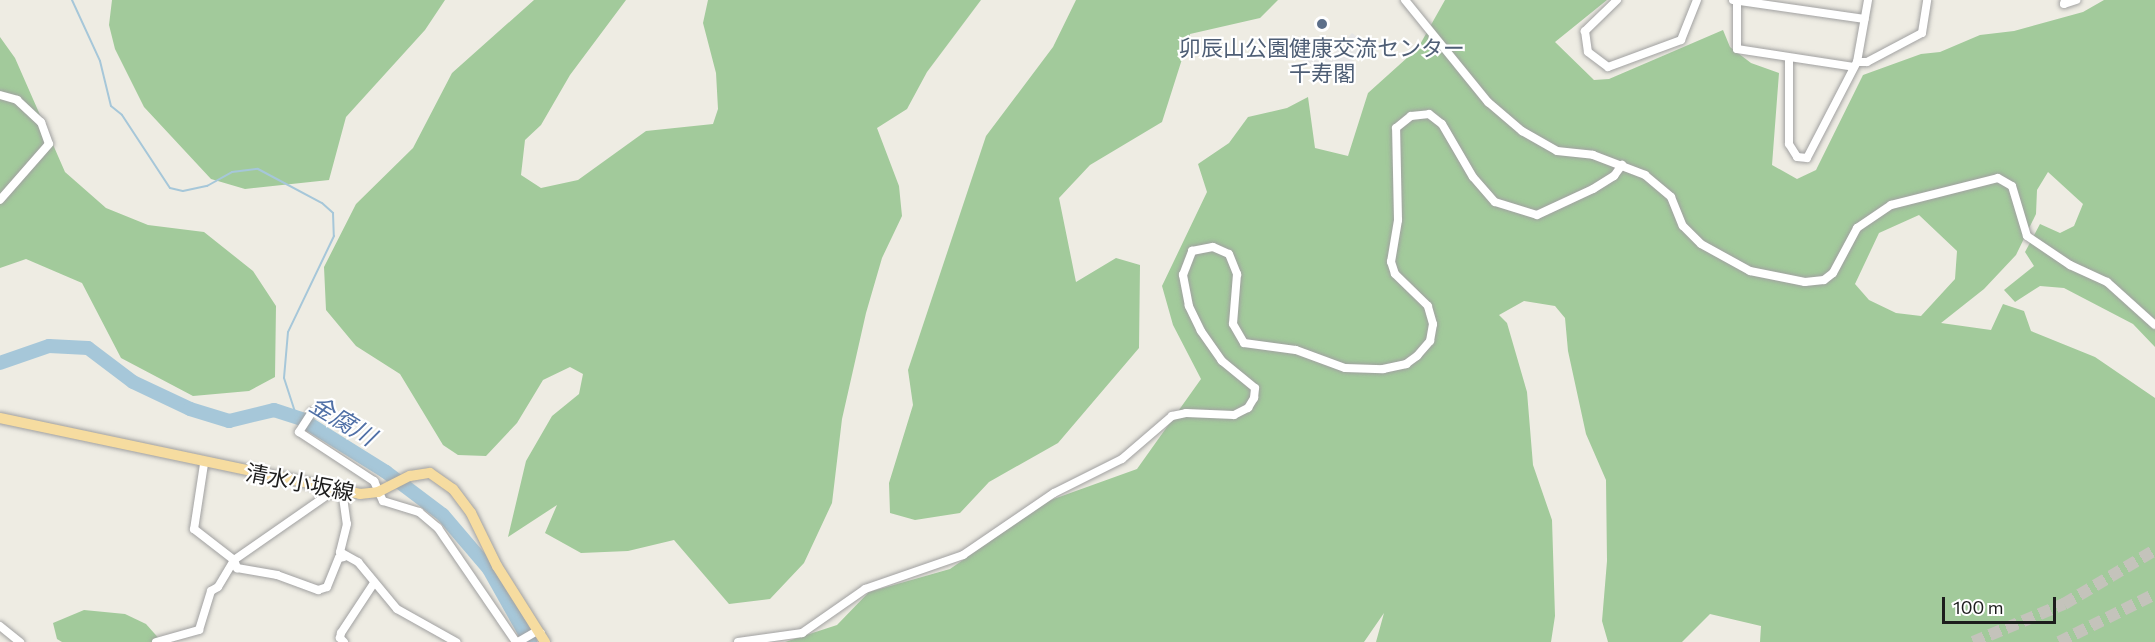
<!DOCTYPE html>
<html>
<head>
<meta charset="utf-8">
<style>
  body { margin:0 }
  #map { position:relative; width:2155px; height:642px; overflow:hidden; background:#eeece3; font-family:Commissioner,"Noto Sans JP",sans-serif }
  div>[style] { position:absolute }
  [style*='--x'] { left:calc(var(--x)*1px); top:calc(var(--y)*1px); width:calc(var(--w)*1px); rotate:calc(var(--a)*1deg) }
  .forest>* { inset:0; background:#a2ca9b }
  .parking>* { inset:0; background:#e5e5e5 }
  .stream>* { height:2px; margin:-1px; padding:0 1px; transform-origin:1px; border-radius:1px; background:#a6c7d9 }
  .river>* { height:14px; margin:-7px; padding:0 7px; transform-origin:7px; border-radius:7px; background:#a6c7d9 }
  .highway-tunnel>* { height:12px; margin-top:-6px; transform-origin:0; background:repeating-linear-gradient(90deg,#c4c3bb 0 12px,transparent 0 18px) }
  .roads { filter:drop-shadow(0 0 2px #a1a1a1) drop-shadow(0 0 2px #a1a1a1) }
  .minor>* { height:8px; margin:-4px; padding:0 4px; transform-origin:4px; border-radius:4px; background:#fff }
  .major>* { height:10px; margin:-5px; padding:0 5px; transform-origin:5px; border-radius:5px; background:#f6dca0 }
  .dots>* { width:16px; height:16px; translate:-50% -50%; box-sizing:border-box; border:3px solid #fff; border-radius:50% }
  span { translate:-50% -50%; white-space:nowrap; text-align:center; line-height:1.15; -webkit-text-stroke:4.5px #fff; paint-order:stroke }
  .service-label { font-size:22px; color:#4e5e75 }
  .street-label { font-size:22px; color:#1d1d1d }
  .water-label { font-size:24px; color:#5070a6; font-style:italic }
  .scale { position:absolute; left:1942px; top:597px; width:114px; height:27px; box-sizing:border-box; border:3px solid #1d1d1d; border-top:0; padding-left:8px; font-size:18px; line-height:21px; white-space:nowrap; color:#1d1d1d; -webkit-text-stroke:4px #fff; paint-order:stroke }
</style>
</head>
<body>
<div id="map">
  <div class="forest">
    <i style="clip-path:polygon(112px 0,445px 0,425px 30px,346px 117px,329px 180px,245px 189px,211px 179px,144px 107px,115px 49px,109px 25px)"></i>
    <i style="clip-path:polygon(534px 0,626px 0,570px 75px,541px 125px,525px 140px,521px 175px,541px 188px,578px 180px,646px 131px,713px 124px,718px 109px,716px 73px,703px 23px,708px 0,981px 0,927px 72px,907px 109px,877px 128px,899px 186px,902px 216px,882px 258px,866px 313px,842px 419px,832px 503px,804px 563px,770px 599px,729px 604px,674px 540px,628px 551px,581px 553px,545px 533px,557px 505px,508px 537px,526px 461px,552px 416px,579px 394px,583px 374px,570px 367px,543px 380px,517px 423px,486px 456px,458px 455px,443px 445px,400px 374px,356px 346px,326px 310px,324px 267px,356px 204px,413px 148px,452px 73px)"></i>
    <i style="clip-path:polygon(1076px 0,1278px 0,1260px 18px,1190px 34px,1162px 122px,1090px 165px,1059px 198px,1076px 282px,1116px 258px,1140px 265px,1139px 348px,1058px 443px,989px 482px,960px 513px,915px 520px,890px 513px,889px 483px,913px 405px,908px 370px,986px 136px,1053px 47px)"></i>
    <i style="clip-path:polygon(evenodd,1445px 0,1607px 0,1555px 42px,1594px 80px,1609px 79px,1723px 30px,1730px 47px,1751px 63px,1779px 73px,1772px 165px,1797px 179px,1816px 170px,1863px 75px,1921px 54px,1940px 52px,1980px 35px,2014px 31px,2083px 12px,2104px 0,2155px 0,2155px 347px,2133px 324px,2064px 288px,2040px 286px,2015px 302px,2004px 290px,2034px 266px,2025px 252px,2040px 224px,2060px 233px,2074px 226px,2083px 204px,2048px 172px,2037px 190px,2036px 214px,2016px 255px,1984px 289px,1941px 323px,1991px 330px,2003px 304px,2024px 311px,2031px 331px,2095px 357px,2155px 398px,2155px 642px,1760px 642px,1761px 626px,1710px 614px,1682px 642px,1608px 642px,1602px 621px,1607px 561px,1606px 480px,1586px 434px,1568px 351px,1565px 318px,1555px 306px,1524px 301px,1499px 315px,1507px 323px,1527px 392px,1533px 465px,1552px 520px,1555px 616px,1551px 642px,1376px 642px,1384px 613px,1364px 642px,785px 642px,837px 625px,869px 592px,950px 569px,1048px 501px,1137px 469px,1201px 379px,1173px 325px,1162px 286px,1207px 192px,1198px 164px,1229px 143px,1248px 117px,1287px 108px,1308px 97px,1315px 148px,1348px 156px,1368px 93px,1418px 48px,1445px 0,1919px 215px,1957px 251px,1955px 279px,1921px 316px,1896px 313px,1869px 300px,1855px 284px,1879px 233px,1919px 215px)"></i>
    <i style="clip-path:polygon(0 37px,15px 58px,65px 172px,106px 208px,148px 225px,204px 232px,253px 271px,276px 306px,275px 377px,249px 391px,193px 396px,121px 358px,82px 283px,26px 259px,0 268px)"></i>
    <i style="clip-path:polygon(84px 610px,125px 614px,146px 624px,162px 642px,62px 642px,57px 639px,53px 623px)"></i>
  </div>
  <div class="parking">
    <i style="clip-path:polygon(1352px 33px,1367px 45px,1340px 76px,1322px 76px,1296px 55px,1308px 40px,1330px 58px)"></i>
  </div>
  <div class="stream">
    <i style="--x:72;--y:0;--w:67;--a:65.3"></i>
    <i style="--x:100;--y:61;--w:46;--a:76.3"></i>
    <i style="--x:111;--y:106;--w:14;--a:39"></i>
    <i style="--x:122;--y:115;--w:87;--a:56.7"></i>
    <i style="--x:170;--y:188;--w:13;--a:13"></i>
    <i style="--x:183;--y:191;--w:25;--a:-12"></i>
    <i style="--x:207;--y:186;--w:29;--a:-29"></i>
    <i style="--x:232;--y:172;--w:26;--a:-7"></i>
    <i style="--x:258;--y:169;--w:72;--a:28"></i>
    <i style="--x:322;--y:203;--w:15;--a:42"></i>
    <i style="--x:333;--y:213;--w:23;--a:88"></i>
    <i style="--x:334;--y:236;--w:106;--a:115.6"></i>
    <i style="--x:288;--y:332;--w:46;--a:95"></i>
    <i style="--x:284;--y:378;--w:36;--a:72"></i>
    <i style="--x:295;--y:412;--w:5;--a:158"></i>
  </div>
  <div class="river">
    <i style="--x:0;--y:363;--w:52;--a:-19.1"></i>
    <i style="--x:49;--y:346;--w:39;--a:3"></i>
    <i style="--x:88;--y:348;--w:56;--a:37.1"></i>
    <i style="--x:133;--y:382;--w:63;--a:25.3"></i>
    <i style="--x:190;--y:409;--w:41;--a:17.1"></i>
    <i style="--x:229;--y:421;--w:46;--a:-13.7"></i>
    <i style="--x:274;--y:410;--w:28;--a:18"></i>
    <i style="--x:301;--y:419;--w:100;--a:31.9"></i>
    <i style="--x:386;--y:472;--w:71;--a:37"></i>
    <i style="--x:443;--y:515;--w:71;--a:49.6"></i>
    <i style="--x:489;--y:569;--w:84;--a:60.7"></i>
  </div>
  <div class="highway-tunnel">
    <i style="--x:1973;--y:642;--w:99;--a:-22.7"></i>
    <i style="--x:2064;--y:604;--w:106;--a:-30.7"></i>
    <i style="--x:2059;--y:642;--w:107;--a:-26.6"></i>
  </div>
  <div class="roads">
    <div class="minor">
      <i style="--x:1405;--y:0;--w:132;--a:50.9"></i>
      <i style="--x:1488;--y:102;--w:45;--a:40.5"></i>
      <i style="--x:1522;--y:131;--w:40;--a:29.7"></i>
      <i style="--x:1557;--y:151;--w:36;--a:6"></i>
      <i style="--x:1593;--y:155;--w:56;--a:21"></i>
      <i style="--x:1645;--y:175;--w:34;--a:40"></i>
      <i style="--x:1671;--y:197;--w:31;--a:68"></i>
      <i style="--x:1683;--y:226;--w:25;--a:45"></i>
      <i style="--x:1701;--y:244;--w:56;--a:28.9"></i>
      <i style="--x:1750;--y:271;--w:56;--a:11.3"></i>
      <i style="--x:1805;--y:282;--w:19;--a:-6"></i>
      <i style="--x:1824;--y:280;--w:11;--a:-38"></i>
      <i style="--x:1833;--y:273;--w:51;--a:-61.9"></i>
      <i style="--x:1857;--y:228;--w:41;--a:-34.1"></i>
      <i style="--x:1891;--y:205;--w:110;--a:-14.2"></i>
      <i style="--x:1998;--y:178;--w:16;--a:30"></i>
      <i style="--x:2012;--y:186;--w:52;--a:73.3"></i>
      <i style="--x:2027;--y:236;--w:52;--a:34"></i>
      <i style="--x:2070;--y:265;--w:41;--a:24.7"></i>
      <i style="--x:2107;--y:282;--w:64;--a:41.9"></i>
      <i style="--x:1617;--y:0;--w:45;--a:135.9"></i>
      <i style="--x:1585;--y:31;--w:21;--a:82"></i>
      <i style="--x:1588;--y:52;--w:25;--a:37"></i>
      <i style="--x:1608;--y:67;--w:78;--a:-20.3"></i>
      <i style="--x:1681;--y:40;--w:43;--a:-68.2"></i>
      <i style="--x:1733;--y:0;--w:133;--a:8.2"></i>
      <i style="--x:2065;--y:0;--w:4;--a:104"></i>
      <i style="--x:2064;--y:4;--w:13;--a:-18"></i>
      <i style="--x:1737;--y:1;--w:48;--a:90"></i>
      <i style="--x:1737;--y:49;--w:118;--a:8.7"></i>
      <i style="--x:1789;--y:58;--w:86;--a:90"></i>
      <i style="--x:1789;--y:144;--w:15;--a:58"></i>
      <i style="--x:1797;--y:157;--w:10;--a:6"></i>
      <i style="--x:1807;--y:158;--w:108;--a:-62.5"></i>
      <i style="--x:1857;--y:62;--w:63;--a:-79.9"></i>
      <i style="--x:1857;--y:62;--w:10;--a:0"></i>
      <i style="--x:1867;--y:62;--w:62;--a:-27.8"></i>
      <i style="--x:1922;--y:33;--w:33;--a:-81"></i>
      <i style="--x:0;--y:95;--w:18;--a:16"></i>
      <i style="--x:17;--y:100;--w:33;--a:43"></i>
      <i style="--x:41;--y:122;--w:23;--a:70"></i>
      <i style="--x:49;--y:144;--w:74;--a:131.2"></i>
      <i style="--x:312;--y:412;--w:24;--a:123"></i>
      <i style="--x:299;--y:432;--w:90;--a:33.2"></i>
      <i style="--x:374;--y:481;--w:22;--a:66"></i>
      <i style="--x:383;--y:501;--w:38;--a:17"></i>
      <i style="--x:419;--y:512;--w:25;--a:40"></i>
      <i style="--x:438;--y:528;--w:138;--a:55.6"></i>
      <i style="--x:204;--y:464;--w:66;--a:98.7"></i>
      <i style="--x:194;--y:529;--w:51;--a:37.8"></i>
      <i style="--x:234;--y:560;--w:9;--a:69"></i>
      <i style="--x:237;--y:568;--w:41;--a:9.9"></i>
      <i style="--x:277;--y:575;--w:44;--a:20.1"></i>
      <i style="--x:318;--y:590;--w:9;--a:-18"></i>
      <i style="--x:327;--y:587;--w:31;--a:-68"></i>
      <i style="--x:339;--y:558;--w:5;--a:-11"></i>
      <i style="--x:0;--y:626;--w:26;--a:39"></i>
      <i style="--x:156;--y:642;--w:45;--a:-15.6"></i>
      <i style="--x:199;--y:630;--w:41;--a:-72.9"></i>
      <i style="--x:211;--y:591;--w:8;--a:-30"></i>
      <i style="--x:218;--y:587;--w:31;--a:-59"></i>
      <i style="--x:234;--y:560;--w:116;--a:-34.8"></i>
      <i style="--x:329;--y:494;--w:14;--a:-17"></i>
      <i style="--x:342;--y:490;--w:34;--a:82"></i>
      <i style="--x:347;--y:524;--w:29;--a:104"></i>
      <i style="--x:340;--y:552;--w:21;--a:29"></i>
      <i style="--x:358;--y:562;--w:61;--a:50.3"></i>
      <i style="--x:397;--y:609;--w:68;--a:29.2"></i>
      <i style="--x:344;--y:642;--w:6;--a:-135"></i>
      <i style="--x:340;--y:638;--w:5;--a:-79"></i>
      <i style="--x:341;--y:633;--w:60;--a:-56.6"></i>
      <i style="--x:518;--y:642;--w:22;--a:-30"></i>
      <i style="--x:537;--y:631;--w:4;--a:27"></i>
      <i style="--x:738;--y:642;--w:65;--a:-8"></i>
      <i style="--x:802;--y:633;--w:77;--a:-34.9"></i>
      <i style="--x:865;--y:589;--w:104;--a:-19.1"></i>
      <i style="--x:963;--y:555;--w:110;--a:-34.3"></i>
      <i style="--x:1054;--y:493;--w:76;--a:-26.6"></i>
      <i style="--x:1122;--y:459;--w:66;--a:-40.7"></i>
      <i style="--x:1172;--y:416;--w:14;--a:-12"></i>
      <i style="--x:1186;--y:413;--w:48;--a:2.4"></i>
      <i style="--x:1234;--y:415;--w:16;--a:-27"></i>
      <i style="--x:1248;--y:408;--w:12;--a:-59"></i>
      <i style="--x:1254;--y:398;--w:10;--a:-84"></i>
      <i style="--x:1255;--y:388;--w:43;--a:-140.7"></i>
      <i style="--x:1222;--y:361;--w:37;--a:-125"></i>
      <i style="--x:1201;--y:331;--w:28;--a:-116"></i>
      <i style="--x:1189;--y:306;--w:32;--a:-101"></i>
      <i style="--x:1183;--y:275;--w:26;--a:-69"></i>
      <i style="--x:1192;--y:251;--w:21;--a:-11"></i>
      <i style="--x:1213;--y:247;--w:17;--a:24"></i>
      <i style="--x:1229;--y:254;--w:22;--a:68"></i>
      <i style="--x:1237;--y:274;--w:50;--a:94.6"></i>
      <i style="--x:1233;--y:324;--w:22;--a:60"></i>
      <i style="--x:1244;--y:343;--w:52;--a:7.7"></i>
      <i style="--x:1296;--y:350;--w:52;--a:20.2"></i>
      <i style="--x:1345;--y:368;--w:38;--a:2"></i>
      <i style="--x:1383;--y:369;--w:24;--a:-12"></i>
      <i style="--x:1406;--y:364;--w:14;--a:-36"></i>
      <i style="--x:1417;--y:356;--w:20;--a:-49"></i>
      <i style="--x:1430;--y:341;--w:17;--a:-80"></i>
      <i style="--x:1433;--y:324;--w:19;--a:-106"></i>
      <i style="--x:1428;--y:306;--w:46;--a:-135.9"></i>
      <i style="--x:1395;--y:274;--w:13;--a:-108"></i>
      <i style="--x:1391;--y:262;--w:43;--a:-80.5"></i>
      <i style="--x:1398;--y:220;--w:92;--a:-91.2"></i>
      <i style="--x:1396;--y:128;--w:19;--a:-39"></i>
      <i style="--x:1411;--y:116;--w:18;--a:-6"></i>
      <i style="--x:1429;--y:114;--w:16;--a:38"></i>
      <i style="--x:1442;--y:124;--w:61;--a:59.7"></i>
      <i style="--x:1473;--y:177;--w:33;--a:49"></i>
      <i style="--x:1495;--y:202;--w:44;--a:17.2"></i>
      <i style="--x:1537;--y:215;--w:62;--a:-24.9"></i>
      <i style="--x:1593;--y:189;--w:25;--a:-32"></i>
      <i style="--x:1614;--y:176;--w:14;--a:-54"></i>
    </div>
    <div class="major">
      <i style="--x:0;--y:418;--w:368;--a:11.9"></i>
      <i style="--x:360;--y:494;--w:18;--a:-6"></i>
      <i style="--x:378;--y:492;--w:36;--a:-27"></i>
      <i style="--x:410;--y:476;--w:20;--a:-9"></i>
      <i style="--x:430;--y:473;--w:28;--a:35"></i>
      <i style="--x:453;--y:489;--w:30;--a:53"></i>
      <i style="--x:471;--y:513;--w:59;--a:63.9"></i>
      <i style="--x:497;--y:566;--w:90;--a:57.7"></i>
    </div>
  </div>
  <div class="dots">
    <i style="left:1322px;top:24px;background:#5c6f8a"></i>
  </div>
  <div class="service-label">
    <span style="left:1322px;top:60px">卯辰山公園健康交流センター<br>千寿閣</span>
  </div>
  <div class="street-label">
    <span style="left:300px;top:482px;rotate:11deg">清水小坂線</span>
  </div>
  <div class="water-label">
    <span style="left:343px;top:420px;rotate:31deg">金腐川</span>
  </div>
  <div class="scale">100 m</div>
</div>
</body>
</html>
